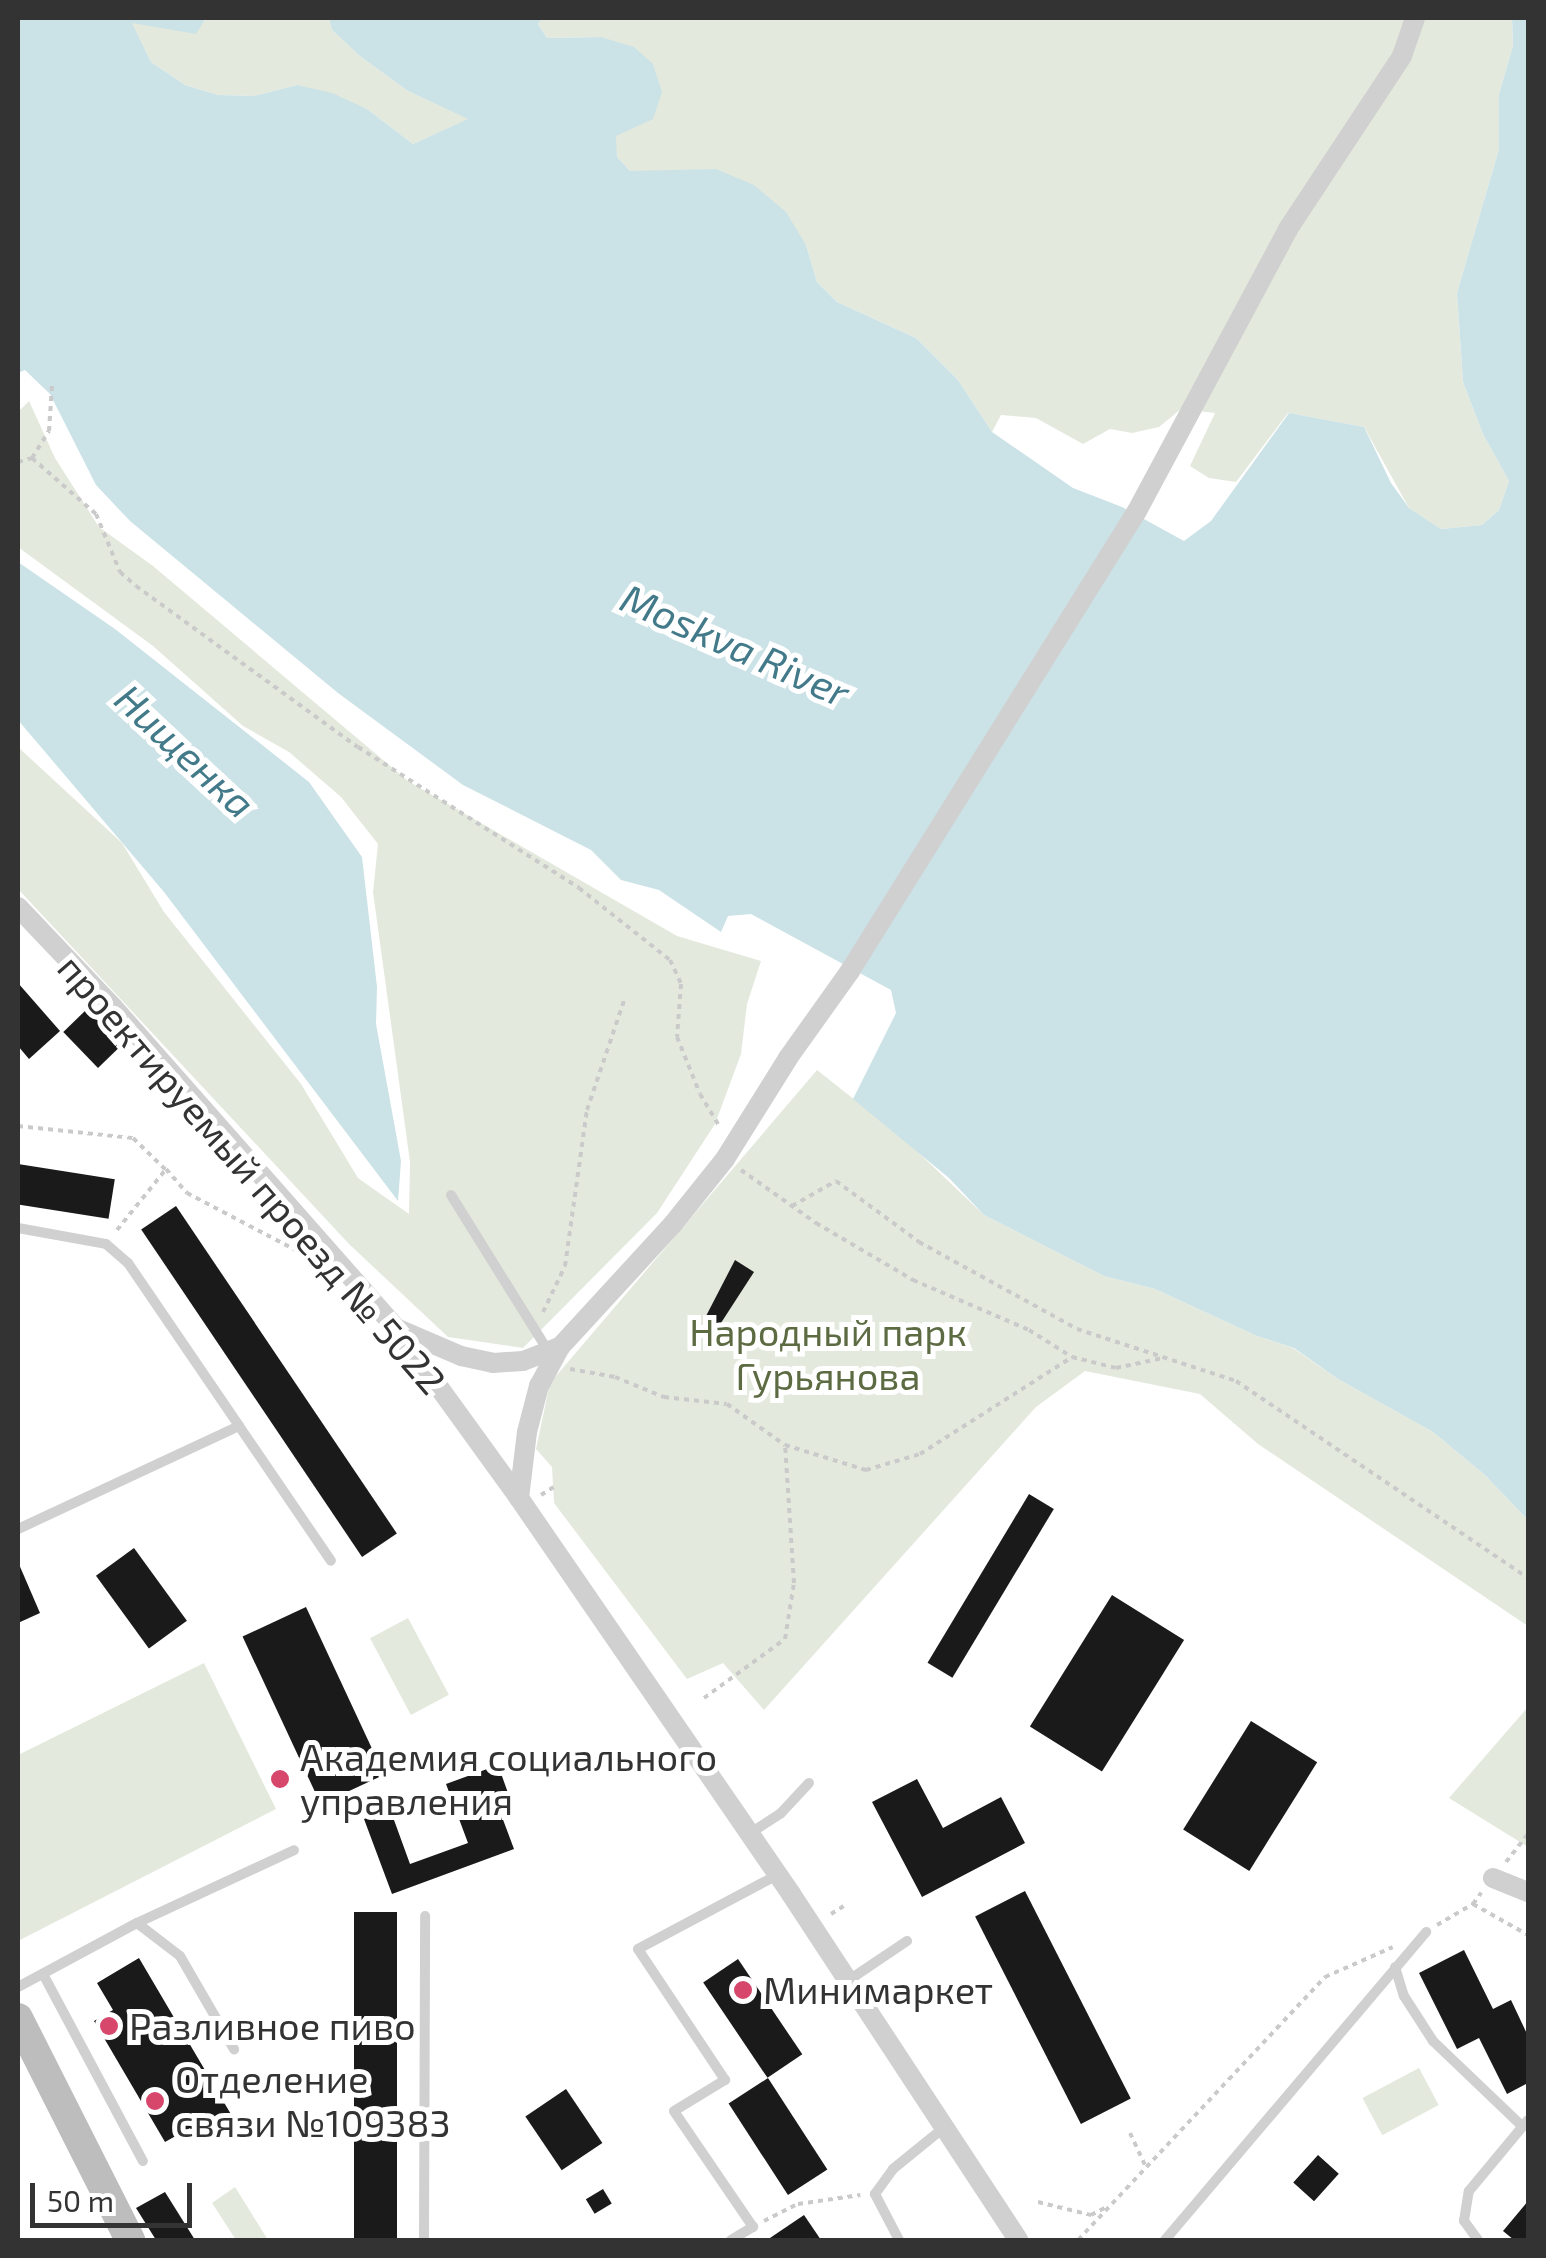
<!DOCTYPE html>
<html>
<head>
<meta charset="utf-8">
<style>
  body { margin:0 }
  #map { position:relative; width:1546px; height:2258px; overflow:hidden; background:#fff; font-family:"Exo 2",sans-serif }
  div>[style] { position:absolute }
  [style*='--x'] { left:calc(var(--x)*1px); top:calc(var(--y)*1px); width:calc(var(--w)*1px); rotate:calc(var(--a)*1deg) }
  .green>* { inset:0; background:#e4e9dd; transform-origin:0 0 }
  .water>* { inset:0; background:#cbe2e7 }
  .building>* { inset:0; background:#1a1a1a; transform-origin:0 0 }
  .path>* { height:4px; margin-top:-2px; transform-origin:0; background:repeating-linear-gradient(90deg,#cacaca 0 5px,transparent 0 10px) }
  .service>* { height:10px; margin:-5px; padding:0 5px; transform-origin:5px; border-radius:5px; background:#d0d0d0 }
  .minor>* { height:20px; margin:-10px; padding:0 10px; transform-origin:10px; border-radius:10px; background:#d0d0d0 }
  .secondary>* { height:30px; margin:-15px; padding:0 15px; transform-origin:15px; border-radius:15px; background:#bdbdbd }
  .dots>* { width:28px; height:28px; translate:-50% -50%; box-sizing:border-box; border:5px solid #fff; border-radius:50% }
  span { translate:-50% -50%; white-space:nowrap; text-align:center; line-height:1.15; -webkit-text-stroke:10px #fff; paint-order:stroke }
  .street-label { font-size:38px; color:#333 }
  .park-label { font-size:38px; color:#5d6b43 }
  .poi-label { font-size:38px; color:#333 }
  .left { translate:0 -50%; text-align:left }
  .water-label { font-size:40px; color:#437a89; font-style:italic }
  .frame { position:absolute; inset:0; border:20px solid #333; pointer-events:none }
  .scale { position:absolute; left:30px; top:2183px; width:162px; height:45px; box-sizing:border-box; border:5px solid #333; border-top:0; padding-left:12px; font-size:30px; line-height:35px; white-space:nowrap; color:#333; -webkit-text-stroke:8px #fff; paint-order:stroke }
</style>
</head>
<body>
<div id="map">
  <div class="green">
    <i style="clip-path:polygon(206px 18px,329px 18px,332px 30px,361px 57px,408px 91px,469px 119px,413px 144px,367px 109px,297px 85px,254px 96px,218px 95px,185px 85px,151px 62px,131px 22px,162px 26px,205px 21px)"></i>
    <i style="clip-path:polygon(542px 18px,1512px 18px,1513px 46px,1499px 94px,1499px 149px,1457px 293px,1463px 382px,1483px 434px,1509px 481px,1499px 510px,1482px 525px,1441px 529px,1409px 508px,1364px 427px,1288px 413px,1236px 482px,1209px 478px,1190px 466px,1215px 413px,1181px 409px,1159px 427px,1132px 433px,1110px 429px,1083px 444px,1036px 418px,1001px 415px,992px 432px,958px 380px,916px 338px,837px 302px,817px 282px,806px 245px,655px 171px,630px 171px,617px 157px,601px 37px,547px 38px,538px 24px)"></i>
    <i style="clip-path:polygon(29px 401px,55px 458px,99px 527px,153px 566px,408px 781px,677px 936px,761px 961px,747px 1004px,741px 1054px,715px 1124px,657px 1213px,523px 1348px,448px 1337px,349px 1244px,18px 889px,18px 747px,122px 843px,164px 912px,301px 1084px,358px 1178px,409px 1214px,410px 1162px,373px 892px,378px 844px,341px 797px,289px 752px,243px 726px,153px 646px,18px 547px,18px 412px)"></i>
    <i style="clip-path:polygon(817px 1070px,903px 1138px,984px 1215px,1104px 1276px,1155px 1289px,1257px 1336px,1293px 1348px,1338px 1379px,1433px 1432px,1485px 1475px,1528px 1520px,1528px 1626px,1258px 1444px,1200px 1394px,1085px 1371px,1036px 1407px,764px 1710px,723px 1663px,687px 1679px,554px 1503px,552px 1467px,536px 1449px,550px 1383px)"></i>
    <i style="left:408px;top:1618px;width:87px;height:43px;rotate:62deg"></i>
    <i style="clip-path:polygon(204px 1663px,276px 1809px,18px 1941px,18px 1755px)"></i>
    <i style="clip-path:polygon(1528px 1707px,1528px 1847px,1449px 1798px)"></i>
    <i style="left:1419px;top:2068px;width:42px;height:64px;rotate:62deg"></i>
    <i style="clip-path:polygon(235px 2187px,268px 2240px,236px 2240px,212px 2203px)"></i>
  </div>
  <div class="water">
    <i style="clip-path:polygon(18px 18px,206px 18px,196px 34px,132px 23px,151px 62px,185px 85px,218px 95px,254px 96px,297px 85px,332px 93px,367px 109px,413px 144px,468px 119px,408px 91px,361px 57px,332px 30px,329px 18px,542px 18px,538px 24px,547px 38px,601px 37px,634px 47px,653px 64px,662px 92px,653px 119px,616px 136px,617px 157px,630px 171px,716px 169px,754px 185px,786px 212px,806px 245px,817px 282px,837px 302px,916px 338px,958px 380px,992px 432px,1073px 488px,1122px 507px,1184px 541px,1211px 521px,1289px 413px,1364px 427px,1391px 483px,1409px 508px,1441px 529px,1482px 525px,1499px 510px,1509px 481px,1483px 434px,1463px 382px,1457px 293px,1499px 149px,1499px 94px,1513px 46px,1512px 18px,1528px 18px,1528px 1520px,1485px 1475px,1433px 1432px,1338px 1379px,1294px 1348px,1257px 1336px,1155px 1289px,1104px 1276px,984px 1215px,949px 1178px,853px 1099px,896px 1013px,891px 990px,751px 914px,728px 916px,721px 932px,659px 890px,621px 880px,591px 850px,463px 785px,338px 693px,130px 521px,96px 485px,50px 394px,25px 370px,18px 373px)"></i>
    <i style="clip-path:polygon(18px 562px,115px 629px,309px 782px,362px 857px,377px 987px,376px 1024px,401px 1161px,398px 1201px,164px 892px,18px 720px)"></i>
  </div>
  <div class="building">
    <i style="clip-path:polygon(18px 983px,60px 1031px,29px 1059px,18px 1046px)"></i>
    <i style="left:87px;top:1009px;width:50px;height:33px;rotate:46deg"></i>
    <i style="left:18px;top:1164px;width:98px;height:40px;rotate:9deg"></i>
    <i style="left:176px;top:1206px;width:395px;height:42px;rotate:56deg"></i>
    <i style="clip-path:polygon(735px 1260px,754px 1272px,719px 1326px,705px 1318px)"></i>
    <i style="left:1029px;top:1494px;width:29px;height:197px;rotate:31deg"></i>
    <i style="left:134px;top:1548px;width:90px;height:47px;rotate:54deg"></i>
    <i style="clip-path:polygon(18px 1562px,40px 1613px,18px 1623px)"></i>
    <i style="left:1112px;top:1595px;width:85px;height:155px;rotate:32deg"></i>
    <i style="left:306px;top:1607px;width:185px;height:70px;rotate:65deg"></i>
    <i style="left:1251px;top:1721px;width:78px;height:128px;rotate:32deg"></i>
    <i style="clip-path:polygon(498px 1765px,512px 1804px,499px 1809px,514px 1849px,392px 1894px,364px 1819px,390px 1809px,410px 1864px,468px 1843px,446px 1784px)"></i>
    <i style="clip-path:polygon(917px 1779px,943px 1828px,1001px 1797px,1025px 1843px,922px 1897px,872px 1802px)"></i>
    <i style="left:1025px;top:1891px;width:233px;height:56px;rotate:63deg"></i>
    <i style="left:354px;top:1912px;width:43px;height:328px"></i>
    <i style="clip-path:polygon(1464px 1950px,1493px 2009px,1511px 2000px,1528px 2036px,1528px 2083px,1507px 2094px,1479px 2038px,1457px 2049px,1419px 1973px)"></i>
    <i style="clip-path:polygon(139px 1958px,232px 2116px,196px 2137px,190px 2128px,165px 2142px,94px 2021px,113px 2010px,97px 1983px)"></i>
    <i style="left:738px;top:1959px;width:115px;height:42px;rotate:56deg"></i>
    <i style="left:768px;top:2078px;width:109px;height:47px;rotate:57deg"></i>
    <i style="left:566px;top:2089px;width:65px;height:49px;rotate:56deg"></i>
    <i style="left:1318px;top:2155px;width:28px;height:37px;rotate:42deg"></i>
    <i style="left:603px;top:2189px;width:17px;height:20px;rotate:59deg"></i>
    <i style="clip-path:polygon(165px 2192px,195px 2240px,156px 2240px,136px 2208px)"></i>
    <i style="clip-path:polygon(1528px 2201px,1528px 2240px,1514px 2240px,1503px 2231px)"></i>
    <i style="clip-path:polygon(804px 2215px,821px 2240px,767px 2240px)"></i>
  </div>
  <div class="path">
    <i style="--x:32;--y:458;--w:32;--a:-58"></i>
    <i style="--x:49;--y:431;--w:46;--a:-86.3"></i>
    <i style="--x:18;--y:462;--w:15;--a:-16"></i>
    <i style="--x:32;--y:458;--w:85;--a:41.2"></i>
    <i style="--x:96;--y:514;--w:63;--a:67.5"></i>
    <i style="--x:120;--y:572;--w:21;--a:41"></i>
    <i style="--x:136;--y:586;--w:274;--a:36"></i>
    <i style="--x:358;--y:747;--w:262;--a:32.5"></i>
    <i style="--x:579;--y:888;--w:116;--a:38.4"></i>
    <i style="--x:670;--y:960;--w:26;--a:65"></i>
    <i style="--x:681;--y:984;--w:53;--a:94.3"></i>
    <i style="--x:677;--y:1037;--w:61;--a:68"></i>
    <i style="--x:700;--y:1094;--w:37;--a:59"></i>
    <i style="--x:18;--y:1126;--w:116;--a:6"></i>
    <i style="--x:133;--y:1138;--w:45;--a:44.1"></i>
    <i style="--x:741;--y:1170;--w:92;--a:35.2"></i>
    <i style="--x:816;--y:1223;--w:113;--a:30.4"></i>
    <i style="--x:913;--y:1280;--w:126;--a:23.3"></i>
    <i style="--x:1029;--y:1330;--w:51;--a:32.1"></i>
    <i style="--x:1072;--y:1357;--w:45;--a:14"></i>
    <i style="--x:1116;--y:1368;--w:48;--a:-12"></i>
    <i style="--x:792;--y:1206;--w:51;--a:-29.6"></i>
    <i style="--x:836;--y:1181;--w:103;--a:36.3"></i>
    <i style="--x:919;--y:1242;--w:180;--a:28.8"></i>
    <i style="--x:1077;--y:1329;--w:167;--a:18.1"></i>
    <i style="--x:1236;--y:1381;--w:352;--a:34"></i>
    <i style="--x:117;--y:1230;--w:78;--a:-51.2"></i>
    <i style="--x:166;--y:1169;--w:32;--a:49"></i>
    <i style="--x:187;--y:1193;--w:131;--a:27.7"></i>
    <i style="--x:543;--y:1312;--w:51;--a:-64.4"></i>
    <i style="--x:565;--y:1266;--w:158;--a:-82"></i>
    <i style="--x:587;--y:1110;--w:118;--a:-71.3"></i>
    <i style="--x:570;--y:1369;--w:46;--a:10.1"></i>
    <i style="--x:615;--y:1377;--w:53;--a:22.2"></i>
    <i style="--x:664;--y:1397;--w:63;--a:6.3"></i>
    <i style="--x:727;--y:1404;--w:71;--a:35.3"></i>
    <i style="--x:785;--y:1445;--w:85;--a:17.2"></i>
    <i style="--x:866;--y:1470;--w:56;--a:-16.5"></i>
    <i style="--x:920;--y:1454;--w:180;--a:-32.5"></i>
    <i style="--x:541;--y:1495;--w:15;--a:-32"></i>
    <i style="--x:704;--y:1698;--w:100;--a:-36.1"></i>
    <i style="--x:785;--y:1639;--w:57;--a:-80.9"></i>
    <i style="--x:794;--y:1583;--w:138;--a:-93.7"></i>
    <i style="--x:1506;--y:1862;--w:36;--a:-52"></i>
    <i style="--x:1473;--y:1904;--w:63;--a:29.4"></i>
    <i style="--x:831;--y:1914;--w:15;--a:-32"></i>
    <i style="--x:1437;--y:1925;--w:42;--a:-30.3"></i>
    <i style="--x:1473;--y:1904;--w:14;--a:-54"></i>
    <i style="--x:1130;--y:2133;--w:38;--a:65"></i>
    <i style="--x:1038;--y:2202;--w:55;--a:13.8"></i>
    <i style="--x:1091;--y:2215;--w:18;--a:-27"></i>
    <i style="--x:764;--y:2221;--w:38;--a:-27"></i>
    <i style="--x:798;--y:2204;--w:63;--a:-8.3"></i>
    <i style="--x:1078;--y:2240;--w:361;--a:-46.8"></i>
    <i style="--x:1325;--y:1977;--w:74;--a:-23.8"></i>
  </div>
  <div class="service">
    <i style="--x:451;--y:1195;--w:184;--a:58.1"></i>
    <i style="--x:18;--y:1228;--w:89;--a:10.3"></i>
    <i style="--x:106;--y:1244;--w:29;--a:41"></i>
    <i style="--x:128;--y:1263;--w:197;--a:55.7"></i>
    <i style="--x:239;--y:1426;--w:244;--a:155"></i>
    <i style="--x:239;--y:1426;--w:163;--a:55.7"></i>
    <i style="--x:749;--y:1834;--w:38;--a:-33"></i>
    <i style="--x:781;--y:1813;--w:41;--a:-47"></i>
    <i style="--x:137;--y:1923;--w:54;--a:37.5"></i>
    <i style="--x:180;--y:1956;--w:108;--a:59.9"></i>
    <i style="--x:1395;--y:1967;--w:30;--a:73"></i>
    <i style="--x:1404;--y:1996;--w:54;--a:57.2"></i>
    <i style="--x:1433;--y:2041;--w:124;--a:43.7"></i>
    <i style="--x:43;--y:1974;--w:212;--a:61.9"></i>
    <i style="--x:849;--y:1980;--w:70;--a:-33.9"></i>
    <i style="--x:18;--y:1987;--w:135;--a:-28.3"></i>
    <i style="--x:137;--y:1923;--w:173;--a:-24.9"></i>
    <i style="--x:424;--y:2240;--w:324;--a:-89.8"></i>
    <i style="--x:731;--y:2240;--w:26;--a:-31"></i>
    <i style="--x:753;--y:2227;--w:140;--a:-124.3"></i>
    <i style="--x:674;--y:2111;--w:60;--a:-31.3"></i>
    <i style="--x:725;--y:2080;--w:157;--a:-123.6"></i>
    <i style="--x:638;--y:1949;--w:157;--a:-28"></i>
    <i style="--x:899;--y:2240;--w:52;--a:-117.6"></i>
    <i style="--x:875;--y:2194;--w:31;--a:-54"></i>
    <i style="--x:893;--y:2169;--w:68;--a:-39.1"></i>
    <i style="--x:1165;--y:2240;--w:404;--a:-49.7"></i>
    <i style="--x:1478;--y:2240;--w:24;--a:-126"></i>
    <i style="--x:1464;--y:2221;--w:30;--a:-81"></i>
    <i style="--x:1469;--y:2191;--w:92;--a:-50.3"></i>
  </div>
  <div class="minor">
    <i style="--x:18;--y:907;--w:138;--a:46.5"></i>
    <i style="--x:113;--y:1007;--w:428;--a:48.6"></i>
    <i style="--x:396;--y:1328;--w:210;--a:54.1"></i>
    <i style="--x:519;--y:1498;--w:480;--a:55.5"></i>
    <i style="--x:791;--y:1894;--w:414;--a:56.7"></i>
    <i style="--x:398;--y:1329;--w:69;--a:23.2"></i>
    <i style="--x:461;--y:1356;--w:33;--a:12"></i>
    <i style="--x:493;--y:1363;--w:30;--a:-4"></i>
    <i style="--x:523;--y:1361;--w:40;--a:-21"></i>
    <i style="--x:519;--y:1498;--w:66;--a:-83.1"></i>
    <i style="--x:527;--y:1432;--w:48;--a:-75.4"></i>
    <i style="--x:539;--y:1386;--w:44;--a:-61.7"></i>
    <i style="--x:560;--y:1347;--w:167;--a:-47.4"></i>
    <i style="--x:673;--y:1224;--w:83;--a:-51.3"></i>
    <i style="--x:725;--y:1159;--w:119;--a:-58"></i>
    <i style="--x:788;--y:1058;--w:107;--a:-54.5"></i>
    <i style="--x:850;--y:971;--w:542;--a:-58.04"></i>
    <i style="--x:1137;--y:511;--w:320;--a:-61.8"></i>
    <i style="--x:1288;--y:229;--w:207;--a:-56.6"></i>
    <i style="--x:1402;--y:56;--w:40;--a:-71.1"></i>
    <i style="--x:1493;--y:1878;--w:38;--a:22"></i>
  </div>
  <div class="secondary">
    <i style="--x:18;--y:2018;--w:249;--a:63.2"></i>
  </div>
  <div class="dots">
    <i style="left:280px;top:1779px;background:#d7476c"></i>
    <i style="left:743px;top:1990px;background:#d7476c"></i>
    <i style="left:109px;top:2026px;background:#d7476c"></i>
    <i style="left:155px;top:2101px;background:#d7476c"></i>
  </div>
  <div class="street-label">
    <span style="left:252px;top:1174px;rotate:49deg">проектируемый проезд № 5022</span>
  </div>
  <div class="park-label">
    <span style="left:828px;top:1354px">Народный парк<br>Гурьянова</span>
  </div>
  <div class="poi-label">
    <span class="left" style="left:300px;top:1779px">Академия социального<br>управления</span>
    <span class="left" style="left:763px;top:1990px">Минимаркет</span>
    <span class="left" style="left:129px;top:2026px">Разливное пиво</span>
    <span class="left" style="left:175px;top:2101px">Отделение<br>связи №109383</span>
  </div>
  <div class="water-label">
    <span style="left:736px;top:644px;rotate:24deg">Moskva River</span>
    <span style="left:186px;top:750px;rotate:43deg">Нищенка</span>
  </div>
  <div class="frame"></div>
  <div class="scale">50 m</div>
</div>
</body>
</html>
